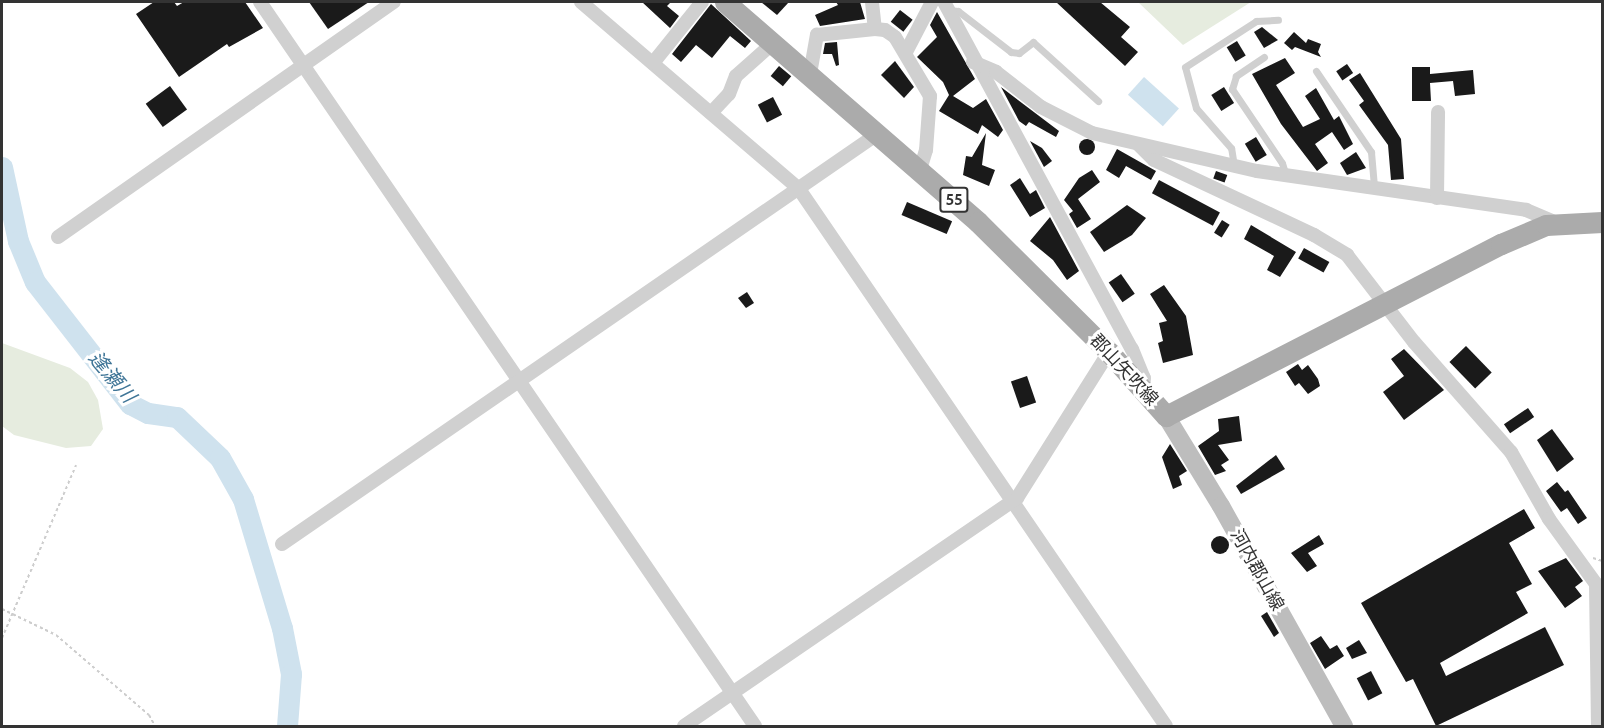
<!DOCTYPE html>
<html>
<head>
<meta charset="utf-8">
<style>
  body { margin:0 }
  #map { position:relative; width:1604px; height:728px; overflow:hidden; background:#fff; font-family:Cabin,"Noto Sans JP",sans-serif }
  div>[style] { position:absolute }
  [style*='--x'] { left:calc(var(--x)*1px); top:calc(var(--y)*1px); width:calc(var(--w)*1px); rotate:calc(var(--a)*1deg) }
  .green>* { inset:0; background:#e6ecdf }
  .water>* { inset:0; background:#cfe2ee; transform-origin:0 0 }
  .river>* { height:21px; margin:-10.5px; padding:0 10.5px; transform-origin:10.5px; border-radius:10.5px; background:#cfe2ee }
  .building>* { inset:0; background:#1a1a1a; transform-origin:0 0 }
  .round { border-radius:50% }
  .path>* { height:2px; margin-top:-1px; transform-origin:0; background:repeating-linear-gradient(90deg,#cdcdcd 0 3px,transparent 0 6px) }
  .service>* { height:7px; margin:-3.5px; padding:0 3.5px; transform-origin:3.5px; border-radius:3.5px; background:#d0d0d0 }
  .minor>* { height:14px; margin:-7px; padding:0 7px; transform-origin:7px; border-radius:7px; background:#d0d0d0 }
  .secondary>* { height:18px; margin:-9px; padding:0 9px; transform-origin:9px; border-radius:9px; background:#bdbdbd }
  .primary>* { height:21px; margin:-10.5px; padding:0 10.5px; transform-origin:10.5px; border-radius:10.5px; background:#ababab }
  span { translate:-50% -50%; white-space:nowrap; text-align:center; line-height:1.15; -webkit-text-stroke:6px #fff; paint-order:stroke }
  .shield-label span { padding:2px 4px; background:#fff; border:2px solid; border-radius:4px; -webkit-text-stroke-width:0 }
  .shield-label { font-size:16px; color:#333; font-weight:700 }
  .street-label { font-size:18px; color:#333 }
  .water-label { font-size:20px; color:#3f7597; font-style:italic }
  .frame { position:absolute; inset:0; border:3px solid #333; pointer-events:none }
</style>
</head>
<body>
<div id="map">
  <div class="green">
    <i style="clip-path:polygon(1138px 2px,1251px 2px,1183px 45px)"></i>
    <i style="clip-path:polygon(2px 343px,70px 368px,88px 382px,98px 400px,103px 429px,91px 446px,66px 448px,14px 435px,2px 426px)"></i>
  </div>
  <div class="water">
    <i style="left:1144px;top:77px;width:47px;height:24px;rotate:42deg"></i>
  </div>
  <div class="river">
    <i style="--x:2;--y:167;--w:76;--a:77.8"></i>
    <i style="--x:18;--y:241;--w:44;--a:67.5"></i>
    <i style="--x:35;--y:282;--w:155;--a:52.1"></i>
    <i style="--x:130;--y:404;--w:20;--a:27"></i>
    <i style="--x:148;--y:413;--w:29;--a:8"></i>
    <i style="--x:177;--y:417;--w:59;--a:43.6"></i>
    <i style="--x:220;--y:458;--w:47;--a:60.7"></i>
    <i style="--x:243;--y:499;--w:135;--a:73.2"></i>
    <i style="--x:282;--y:628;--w:47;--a:78.9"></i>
    <i style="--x:291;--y:674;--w:52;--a:94.4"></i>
  </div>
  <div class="building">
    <i style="clip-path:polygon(154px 2px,174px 2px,177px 6px,184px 2px,245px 2px,263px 28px,229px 47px,227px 44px,179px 77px,136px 14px)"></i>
    <i style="clip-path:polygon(309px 2px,369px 2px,328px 29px)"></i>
    <i style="clip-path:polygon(642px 2px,671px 2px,667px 6px,679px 16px,670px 28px)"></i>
    <i style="clip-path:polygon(761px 2px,789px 2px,777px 15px)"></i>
    <i style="clip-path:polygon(836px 2px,860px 2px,865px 19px,820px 26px,815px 15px,838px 5px)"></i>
    <i style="clip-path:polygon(1056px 2px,1100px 2px,1130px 27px,1121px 37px,1138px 52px,1125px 66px)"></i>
    <i style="clip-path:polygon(711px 4px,751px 41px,745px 48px,730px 36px,712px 58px,696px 45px,681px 62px,672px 54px)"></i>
    <i style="left:900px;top:10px;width:16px;height:15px;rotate:38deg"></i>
    <i style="clip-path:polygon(937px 12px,975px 79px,953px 96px,973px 108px,986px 99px,1003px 130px,998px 137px,982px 125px,978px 134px,939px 111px,949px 95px,943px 82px,917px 57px,937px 37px,930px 25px)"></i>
    <i style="clip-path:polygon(1262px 27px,1278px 40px,1264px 48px,1254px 32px)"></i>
    <i style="clip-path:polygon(1294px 32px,1306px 43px,1308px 39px,1321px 44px,1318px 52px,1321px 57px,1295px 47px,1292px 50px,1284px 43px)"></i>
    <i style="left:1237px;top:41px;width:17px;height:12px;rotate:59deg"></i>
    <i style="clip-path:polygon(837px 42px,839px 65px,836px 66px,832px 54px,823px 54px,825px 43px)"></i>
    <i style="clip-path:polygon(1285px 58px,1295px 73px,1276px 85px,1303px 127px,1320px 119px,1305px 96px,1316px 88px,1334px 120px,1339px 116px,1353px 144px,1344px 150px,1332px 132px,1315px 144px,1328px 163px,1317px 171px,1281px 124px,1252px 74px)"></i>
    <i style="clip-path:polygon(895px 61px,914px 87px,904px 98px,881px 75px)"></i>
    <i style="left:1347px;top:64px;width:11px;height:13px;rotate:56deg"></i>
    <i style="left:779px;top:66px;width:16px;height:13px;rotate:40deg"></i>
    <i style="clip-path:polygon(1412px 67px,1430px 67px,1430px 74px,1473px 70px,1475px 94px,1455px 96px,1453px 81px,1430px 83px,1431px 101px,1412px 101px)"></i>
    <i style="clip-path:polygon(1360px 73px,1401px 139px,1404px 179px,1391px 180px,1388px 145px,1359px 105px,1364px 101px,1349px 80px)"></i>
    <i style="left:170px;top:86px;width:29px;height:30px;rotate:54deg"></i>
    <i style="clip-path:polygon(1001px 87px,1059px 131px,1056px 137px,1029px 122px,1026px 126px,1019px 121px)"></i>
    <i style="left:1224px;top:87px;width:19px;height:15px;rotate:58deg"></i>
    <i style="left:773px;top:97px;width:20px;height:17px;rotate:63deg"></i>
    <i style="clip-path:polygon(986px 133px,982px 165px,995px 170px,989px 186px,963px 175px,966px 156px,972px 157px)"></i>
    <i style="left:1256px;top:137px;width:21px;height:13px;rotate:59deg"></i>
    <i class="round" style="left:1079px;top:139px;width:16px;height:16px"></i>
    <i style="clip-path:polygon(1030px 141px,1042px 148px,1052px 161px,1044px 167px)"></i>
    <i style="clip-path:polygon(1117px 149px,1156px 171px,1151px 180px,1126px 166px,1119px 178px,1106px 170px)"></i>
    <i style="clip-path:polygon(1356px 152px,1366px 168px,1347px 175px,1340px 163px)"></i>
    <i style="clip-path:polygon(1092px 170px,1100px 182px,1078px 199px,1091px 219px,1077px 228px,1069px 214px,1073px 211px,1064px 200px,1079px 178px)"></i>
    <i style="left:1216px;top:171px;width:12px;height:8px;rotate:20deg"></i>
    <i style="clip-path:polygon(1020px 178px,1030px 194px,1036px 190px,1045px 208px,1030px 217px,1010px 185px)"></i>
    <i style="left:1159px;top:180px;width:69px;height:15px;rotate:28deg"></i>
    <i style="left:907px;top:202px;width:49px;height:14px;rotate:23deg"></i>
    <i style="clip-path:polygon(1127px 205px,1146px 218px,1132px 235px,1104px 252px,1090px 232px)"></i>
    <i style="clip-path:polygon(1050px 217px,1079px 271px,1067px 280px,1053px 260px,1030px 241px)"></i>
    <i style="left:1222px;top:220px;width:9px;height:15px;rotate:32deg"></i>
    <i style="clip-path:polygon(1251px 225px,1296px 252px,1280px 277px,1267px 270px,1274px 256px,1244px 239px)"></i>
    <i style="left:1304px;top:248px;width:29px;height:12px;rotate:29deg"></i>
    <i style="left:1121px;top:274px;width:24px;height:15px;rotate:55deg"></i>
    <i style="clip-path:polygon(1164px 285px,1186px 316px,1193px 355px,1163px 363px,1158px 343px,1163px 341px,1159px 323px,1167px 321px,1150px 294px)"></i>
    <i style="clip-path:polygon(747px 292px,754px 303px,746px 308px,738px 298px)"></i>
    <i style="left:1466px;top:346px;width:37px;height:23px;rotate:46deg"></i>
    <i style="clip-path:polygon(1404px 349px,1444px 390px,1404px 420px,1383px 392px,1404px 376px,1391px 359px)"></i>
    <i style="clip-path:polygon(1298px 364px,1302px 370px,1308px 365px,1318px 379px,1320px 386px,1308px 394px,1299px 383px,1295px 386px,1286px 372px)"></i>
    <i style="left:1027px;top:376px;width:28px;height:17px;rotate:71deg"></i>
    <i style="left:1528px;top:408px;width:11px;height:29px;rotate:56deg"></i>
    <i style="clip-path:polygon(1239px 416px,1242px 441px,1218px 445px,1229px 460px,1221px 465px,1226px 471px,1215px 475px,1198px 446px,1219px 431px,1218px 419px)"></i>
    <i style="clip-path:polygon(1552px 429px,1574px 459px,1557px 472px,1537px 440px)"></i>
    <i style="clip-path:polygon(1170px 444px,1187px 471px,1179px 476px,1182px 485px,1173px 489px,1162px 457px)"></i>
    <i style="clip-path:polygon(1276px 455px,1285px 469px,1241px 494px,1236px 486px)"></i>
    <i style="clip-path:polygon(1557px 482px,1565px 492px,1568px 490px,1587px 518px,1578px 524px,1567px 508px,1561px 512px,1546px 491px)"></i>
    <i style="clip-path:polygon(1524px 509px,1535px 528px,1509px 543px,1532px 584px,1516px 592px,1528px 613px,1440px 663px,1446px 676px,1545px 627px,1564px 665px,1436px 726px,1413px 679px,1406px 682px,1361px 603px)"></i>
    <i style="clip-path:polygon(1319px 535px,1324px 544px,1308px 553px,1317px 566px,1307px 572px,1291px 553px)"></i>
    <i class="round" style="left:1211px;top:536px;width:18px;height:18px"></i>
    <i style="clip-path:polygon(1566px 558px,1583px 581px,1575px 587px,1582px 596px,1565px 608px,1538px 571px)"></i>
    <i style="clip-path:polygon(1267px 612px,1279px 633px,1274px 637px,1261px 616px)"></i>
    <i style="clip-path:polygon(1321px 636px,1330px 649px,1337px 645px,1344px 656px,1325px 669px,1310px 643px)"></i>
    <i style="clip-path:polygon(1359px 640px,1367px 653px,1352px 659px,1346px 648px)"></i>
    <i style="left:1371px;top:671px;width:25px;height:16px;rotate:63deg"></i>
  </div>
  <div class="path">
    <i style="--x:1593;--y:558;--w:9;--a:18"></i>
    <i style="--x:2;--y:609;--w:60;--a:25.7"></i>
    <i style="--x:56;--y:635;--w:123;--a:40.7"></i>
    <i style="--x:149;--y:715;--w:13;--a:61"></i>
    <i style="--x:2;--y:638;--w:188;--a:-66.8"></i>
  </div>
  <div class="service">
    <i style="--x:948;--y:10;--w:10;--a:6"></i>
    <i style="--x:958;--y:11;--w:67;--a:37.7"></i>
    <i style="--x:1011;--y:52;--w:8;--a:7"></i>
    <i style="--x:1019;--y:53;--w:18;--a:-38"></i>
    <i style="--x:1033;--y:42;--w:88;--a:42.2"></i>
    <i style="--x:1264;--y:57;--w:34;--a:146"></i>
    <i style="--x:1236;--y:76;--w:14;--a:107"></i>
    <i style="--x:1232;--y:89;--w:89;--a:56"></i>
    <i style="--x:1282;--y:163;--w:14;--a:73"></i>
    <i style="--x:1316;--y:71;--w:98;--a:55.8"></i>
    <i style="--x:1371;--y:152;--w:38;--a:85"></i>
    <i style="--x:1234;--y:166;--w:18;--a:-99"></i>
    <i style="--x:1231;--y:148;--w:53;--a:-131.2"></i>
    <i style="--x:1196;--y:108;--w:42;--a:-105"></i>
    <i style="--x:1185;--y:67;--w:85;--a:-32.9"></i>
    <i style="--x:1256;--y:21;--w:22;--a:-3"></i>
  </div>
  <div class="minor">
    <i style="--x:260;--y:2;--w:877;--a:55.64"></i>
    <i style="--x:581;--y:2;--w:287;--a:40.6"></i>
    <i style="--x:799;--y:189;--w:650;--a:55.65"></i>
    <i style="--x:872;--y:2;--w:27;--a:84"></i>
    <i style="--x:944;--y:2;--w:395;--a:61.6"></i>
    <i style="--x:1132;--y:349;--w:31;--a:68"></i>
    <i style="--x:1144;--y:378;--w:12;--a:95"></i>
    <i style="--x:906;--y:52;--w:56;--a:-62.5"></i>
    <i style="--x:973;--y:62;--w:25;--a:23"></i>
    <i style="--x:996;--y:72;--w:57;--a:37.9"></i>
    <i style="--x:1041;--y:107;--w:57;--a:27"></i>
    <i style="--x:1092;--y:133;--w:169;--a:13"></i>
    <i style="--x:1257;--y:171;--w:272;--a:8.2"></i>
    <i style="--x:1526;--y:210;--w:34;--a:23"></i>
    <i style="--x:653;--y:63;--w:78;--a:-51.2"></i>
    <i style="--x:810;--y:74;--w:40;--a:-80"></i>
    <i style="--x:817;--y:35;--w:58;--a:-5.9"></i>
    <i style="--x:875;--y:29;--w:10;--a:6"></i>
    <i style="--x:885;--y:30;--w:12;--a:35"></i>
    <i style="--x:895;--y:37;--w:69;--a:59.3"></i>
    <i style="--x:930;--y:96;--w:54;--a:94.2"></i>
    <i style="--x:926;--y:150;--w:21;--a:107"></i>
    <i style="--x:711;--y:113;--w:26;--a:-47"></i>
    <i style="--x:729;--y:94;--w:19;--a:-69"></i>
    <i style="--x:736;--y:76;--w:50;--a:-41.7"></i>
    <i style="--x:1139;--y:145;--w:21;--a:45"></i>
    <i style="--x:1154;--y:160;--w:177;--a:25.1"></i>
    <i style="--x:1314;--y:235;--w:39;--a:31"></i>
    <i style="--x:1347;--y:255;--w:110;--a:52.4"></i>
    <i style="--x:1414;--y:342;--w:147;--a:48.6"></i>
    <i style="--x:1511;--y:452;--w:77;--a:60.4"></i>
    <i style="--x:1549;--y:519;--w:80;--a:54.1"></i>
    <i style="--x:1596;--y:584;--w:142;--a:89.2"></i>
    <i style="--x:1437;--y:198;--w:86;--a:-89.3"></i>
    <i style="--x:58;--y:237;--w:410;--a:-35"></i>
    <i style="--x:282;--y:544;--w:725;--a:-34.55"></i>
    <i style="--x:684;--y:726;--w:404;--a:-34.4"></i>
    <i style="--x:1017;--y:498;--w:173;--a:-57.8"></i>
  </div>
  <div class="secondary">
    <i style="--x:1166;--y:416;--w:105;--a:58.6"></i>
    <i style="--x:1221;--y:506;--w:252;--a:60.8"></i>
  </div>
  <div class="primary">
    <i style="--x:725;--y:2;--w:335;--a:41"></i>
    <i style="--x:978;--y:222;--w:185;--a:44.8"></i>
    <i style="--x:1109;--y:352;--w:86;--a:48.3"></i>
    <i style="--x:1166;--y:416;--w:377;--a:-27.2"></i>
    <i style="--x:1501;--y:244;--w:49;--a:-22.9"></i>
    <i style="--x:1546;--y:225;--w:56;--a:-3.1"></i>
  </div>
  <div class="shield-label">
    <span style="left:954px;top:200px">55</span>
  </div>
  <div class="street-label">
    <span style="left:1124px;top:370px;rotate:47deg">郡山矢吹線</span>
    <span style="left:1257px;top:570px;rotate:61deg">河内郡山線</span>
  </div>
  <div class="water-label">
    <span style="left:112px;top:377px;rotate:50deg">逢瀬川</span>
  </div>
  <div class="frame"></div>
</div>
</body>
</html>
